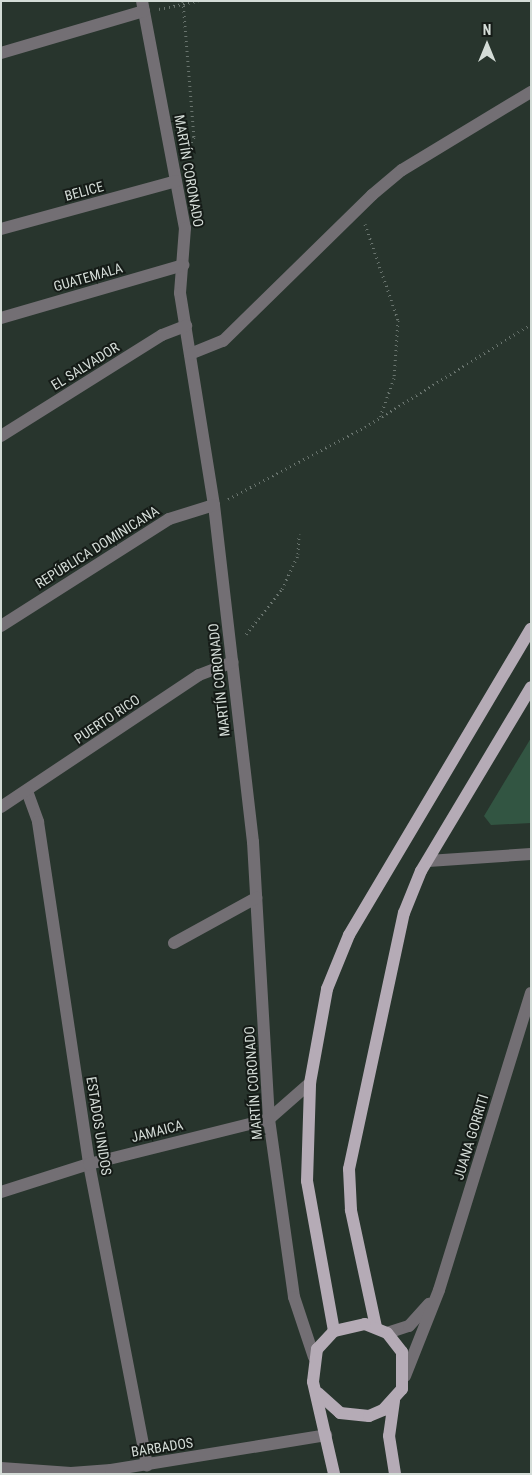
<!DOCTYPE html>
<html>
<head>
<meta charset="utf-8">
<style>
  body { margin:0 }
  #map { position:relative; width:532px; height:1475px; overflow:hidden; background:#28352d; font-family:"Roboto Condensed",sans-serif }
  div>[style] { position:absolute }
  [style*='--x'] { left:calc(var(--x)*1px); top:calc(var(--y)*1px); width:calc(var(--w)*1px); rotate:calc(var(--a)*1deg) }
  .green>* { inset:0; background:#325542 }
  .path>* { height:3px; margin-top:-1.5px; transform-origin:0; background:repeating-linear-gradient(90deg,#69746e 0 1px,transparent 0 5px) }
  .minor>* { height:12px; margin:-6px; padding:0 6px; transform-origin:6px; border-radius:6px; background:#736f74 }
  .major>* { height:12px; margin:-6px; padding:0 6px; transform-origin:6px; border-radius:6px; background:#b5abb6 }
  span { translate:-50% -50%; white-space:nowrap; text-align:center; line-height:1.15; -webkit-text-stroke:4px #151b17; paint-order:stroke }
  .street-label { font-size:14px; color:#d4dcd7 }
  .frame { position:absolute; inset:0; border:2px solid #d4dcd7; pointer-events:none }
  .north { position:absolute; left:462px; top:20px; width:50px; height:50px; -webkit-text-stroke:4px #151b17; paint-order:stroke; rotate:0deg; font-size:14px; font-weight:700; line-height:20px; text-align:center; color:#d4dcd7 }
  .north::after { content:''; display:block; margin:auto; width:18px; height:22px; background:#d4dcd7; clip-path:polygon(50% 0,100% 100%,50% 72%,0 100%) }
</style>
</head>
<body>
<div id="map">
  <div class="green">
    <i style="clip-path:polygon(531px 738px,531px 823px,491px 825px,484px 816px)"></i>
  </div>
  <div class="path">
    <i style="--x:183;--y:1;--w:136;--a:85.4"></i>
    <i style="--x:194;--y:137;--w:15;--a:118"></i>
    <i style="--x:159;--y:9;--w:40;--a:-12"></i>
    <i style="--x:365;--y:224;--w:102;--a:71"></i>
    <i style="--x:398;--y:320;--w:58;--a:93.9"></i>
    <i style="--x:394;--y:378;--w:41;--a:109.7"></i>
    <i style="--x:228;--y:499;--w:155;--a:-27.7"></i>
    <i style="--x:365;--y:427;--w:195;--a:-31.8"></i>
    <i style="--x:246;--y:634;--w:58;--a:-51.3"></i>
    <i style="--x:282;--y:589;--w:38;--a:-65"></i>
    <i style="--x:298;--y:554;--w:20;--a:-87"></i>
  </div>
  <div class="minor">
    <i style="--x:142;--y:1;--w:231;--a:79.3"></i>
    <i style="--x:185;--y:228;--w:65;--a:94.4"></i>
    <i style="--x:180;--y:293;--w:215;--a:80.9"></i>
    <i style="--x:214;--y:505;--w:339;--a:83.4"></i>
    <i style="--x:253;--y:842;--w:277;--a:86.7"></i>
    <i style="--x:269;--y:1119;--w:180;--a:82"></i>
    <i style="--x:294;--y:1297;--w:63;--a:71.6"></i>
    <i style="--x:1;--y:53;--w:149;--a:-16.4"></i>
    <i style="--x:1;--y:229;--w:181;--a:-15.3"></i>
    <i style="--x:1;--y:318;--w:190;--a:-16.2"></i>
    <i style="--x:190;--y:354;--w:35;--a:-22"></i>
    <i style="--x:223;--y:341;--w:209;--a:-44.4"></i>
    <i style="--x:372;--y:195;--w:39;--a:-40"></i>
    <i style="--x:402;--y:170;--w:151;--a:-31.2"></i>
    <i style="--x:1;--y:436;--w:190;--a:-32.1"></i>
    <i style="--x:162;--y:335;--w:26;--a:-21"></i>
    <i style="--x:1;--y:626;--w:199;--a:-32.5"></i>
    <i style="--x:169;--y:519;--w:47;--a:-17.3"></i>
    <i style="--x:27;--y:791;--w:33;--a:70"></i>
    <i style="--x:38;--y:822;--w:346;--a:81.5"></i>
    <i style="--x:89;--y:1164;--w:307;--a:79.1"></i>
    <i style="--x:1;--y:807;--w:238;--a:-33.7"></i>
    <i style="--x:199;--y:675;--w:36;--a:-21"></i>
    <i style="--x:428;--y:861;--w:103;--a:-3.9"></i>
    <i style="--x:174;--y:943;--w:94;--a:-28.8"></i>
    <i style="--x:1;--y:1192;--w:92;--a:-17.7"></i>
    <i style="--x:89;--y:1164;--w:186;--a:-14"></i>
    <i style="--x:269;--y:1119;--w:55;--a:-41.3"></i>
    <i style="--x:387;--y:1333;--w:23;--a:-18"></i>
    <i style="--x:409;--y:1326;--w:30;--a:-48"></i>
    <i style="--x:405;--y:1376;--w:92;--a:-68.4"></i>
    <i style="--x:439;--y:1290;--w:311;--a:-72.8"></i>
    <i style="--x:1;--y:1468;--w:70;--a:4.1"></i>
    <i style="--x:71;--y:1473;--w:40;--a:-4.3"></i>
    <i style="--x:111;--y:1470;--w:218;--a:-9.2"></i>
  </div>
  <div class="major">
    <i style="--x:376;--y:1327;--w:120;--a:-102.1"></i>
    <i style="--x:351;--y:1210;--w:41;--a:-92.8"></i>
    <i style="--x:349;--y:1169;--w:262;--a:-77.9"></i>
    <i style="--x:404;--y:913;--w:45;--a:-68"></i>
    <i style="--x:421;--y:871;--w:214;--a:-59.1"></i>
    <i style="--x:334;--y:1331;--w:152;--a:-100.2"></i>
    <i style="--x:307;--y:1181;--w:98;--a:-88.2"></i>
    <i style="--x:310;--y:1083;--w:96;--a:-79.7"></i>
    <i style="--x:327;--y:989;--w:58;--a:-67.8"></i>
    <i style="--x:349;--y:935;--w:356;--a:-59.3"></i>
    <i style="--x:318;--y:1393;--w:30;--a:42"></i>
    <i style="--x:340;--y:1413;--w:29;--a:6"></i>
    <i style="--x:369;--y:1416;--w:15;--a:-23"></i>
    <i style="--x:383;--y:1410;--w:28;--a:-48"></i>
    <i style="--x:402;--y:1389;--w:37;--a:-90"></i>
    <i style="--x:402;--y:1352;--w:24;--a:-128"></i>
    <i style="--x:387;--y:1333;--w:24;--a:-158"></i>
    <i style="--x:365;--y:1324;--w:32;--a:167"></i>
    <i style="--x:334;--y:1331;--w:25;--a:133"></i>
    <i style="--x:317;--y:1349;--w:33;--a:97"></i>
    <i style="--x:313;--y:1382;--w:94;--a:77.1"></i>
    <i style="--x:394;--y:1401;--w:35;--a:98"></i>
    <i style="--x:389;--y:1436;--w:38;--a:81"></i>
  </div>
  <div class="street-label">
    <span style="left:189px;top:171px;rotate:80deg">MARTÍN CORONADO</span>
    <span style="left:84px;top:191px;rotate:-15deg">BELICE</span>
    <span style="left:88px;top:277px;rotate:-16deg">GUATEMALA</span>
    <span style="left:85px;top:366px;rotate:-32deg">EL SALVADOR</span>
    <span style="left:97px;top:547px;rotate:-32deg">REPÚBLICA DOMINICANA</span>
    <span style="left:219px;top:680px;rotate:-96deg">MARTÍN CORONADO</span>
    <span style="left:107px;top:719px;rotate:-34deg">PUERTO RICO</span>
    <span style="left:253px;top:1083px;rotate:-94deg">MARTÍN CORONADO</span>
    <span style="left:99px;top:1126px;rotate:81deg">ESTADOS UNIDOS</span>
    <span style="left:157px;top:1131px;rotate:-14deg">JAMAICA</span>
    <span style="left:471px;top:1137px;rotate:-73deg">JUANA GORRITI</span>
    <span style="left:162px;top:1447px;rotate:-9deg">BARBADOS</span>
  </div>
  <div class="frame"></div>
  <div class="north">N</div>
</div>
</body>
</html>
